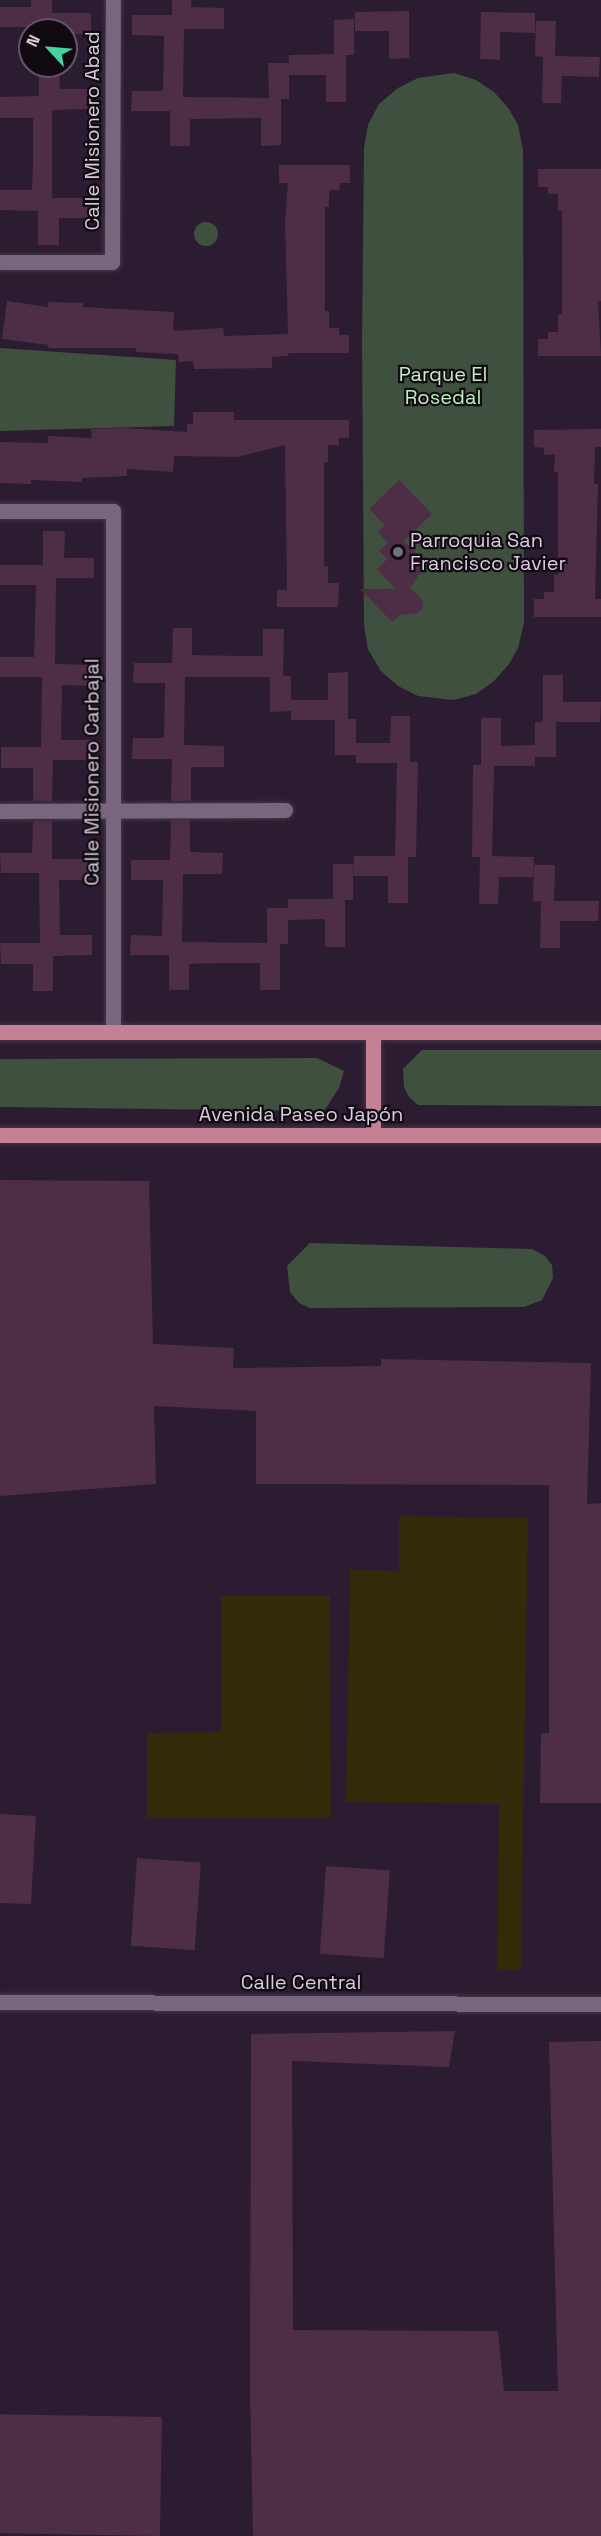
<!DOCTYPE html>
<html>
<head>
<meta charset="utf-8">
<style>
  body { margin:0 }
  #map { position:relative; width:601px; height:2536px; overflow:hidden; background:#2c1c31; font-family:"Space Grotesk",sans-serif }
  div>[style] { position:absolute }
  [style*='--x'] { left:calc(var(--x)*1px); top:calc(var(--y)*1px); width:calc(var(--w)*1px); rotate:calc(var(--a)*1deg) }
  .green>* { inset:0; background:#3f503e }
  .round { border-radius:50% }
  .sand>* { inset:0; background:#322a09 }
  .building>* { inset:0; background:#4e2d46; transform-origin:0 0 }
  .roads { filter:drop-shadow(0 0 2px #433647) drop-shadow(0 0 2px #433647) }
  .minor>* { height:15px; margin:-7.5px; padding:0 7.5px; transform-origin:7.5px; border-radius:7.5px; background:#78667e }
  .primary>* { height:15px; margin:-7.5px; padding:0 7.5px; transform-origin:7.5px; border-radius:7.5px; background:#c68095 }
  .dots>* { width:16px; height:16px; translate:-50% -50%; box-sizing:border-box; border:3px solid #110a12; border-radius:50% }
  span { translate:-50% -50%; white-space:nowrap; text-align:center; line-height:1.15; -webkit-text-stroke:4.5px #110a12; paint-order:stroke }
  .street-label { font-size:20px; color:#d8cddb }
  .park-label { font-size:20px; color:#bef3bb }
  .poi-label { font-size:20px; color:#d8cddb }
  .left { translate:0 -50%; text-align:left }
  .north { position:absolute; left:18px; top:18px; width:60px; height:60px; box-sizing:border-box; background:#110a12; border:2px solid #615862; border-radius:50%; rotate:296deg; font-size:16px; font-weight:700; line-height:24px; text-align:center; color:#d8cddb }
  .north::after { content:''; display:block; margin:auto; width:21px; height:27px; background:#45d49f; clip-path:polygon(50% 0,100% 100%,50% 72%,0 100%) }
</style>
</head>
<body>
<div id="map">
  <div class="green">
    <i style="clip-path:polygon(454px 73px,476px 80px,494px 92px,509px 109px,518px 125px,523px 150px,524px 623px,518px 648px,509px 664px,494px 681px,476px 694px,454px 700px,418px 696px,398px 686px,380px 670px,368px 649px,364px 626px,362px 342px,364px 148px,368px 125px,379px 104px,398px 88px,418px 78px)"></i>
    <i class="round" style="left:194px;top:222px;width:24px;height:24px"></i>
    <i style="clip-path:polygon(0 348px,176px 360px,174px 426px,0 431px)"></i>
    <i style="clip-path:polygon(422px 1050px,601px 1050px,601px 1106px,418px 1105px,409px 1097px,404px 1087px,403px 1069px)"></i>
    <i style="clip-path:polygon(317px 1058px,344px 1071px,339px 1088px,324px 1111px,0 1107px,0 1059px)"></i>
    <i style="clip-path:polygon(310px 1243px,532px 1249px,545px 1256px,552px 1265px,553px 1278px,542px 1300px,524px 1307px,310px 1308px,299px 1303px,290px 1292px,287px 1266px)"></i>
  </div>
  <div class="sand">
    <i style="clip-path:polygon(399px 1516px,528px 1518px,521px 1970px,497px 1969px,499px 1804px,346px 1802px,350px 1570px,399px 1571px)"></i>
    <i style="clip-path:polygon(221px 1596px,330px 1596px,331px 1817px,147px 1818px,147px 1733px,221px 1732px)"></i>
  </div>
  <div class="building">
    <i style="clip-path:polygon(31px 0,52px 0,52px 13px,91px 13px,91px 34px,66px 34px,66px 30px,39px 30px,39px 27px,0 27px,0 7px,31px 7px)"></i>
    <i style="clip-path:polygon(172px 0,191px 0,191px 7px,224px 8px,224px 29px,184px 29px,183px 97px,269px 98px,268px 63px,289px 63px,289px 99px,281px 99px,281px 145px,261px 146px,261px 118px,190px 119px,190px 146px,170px 146px,170px 111px,131px 111px,132px 91px,163px 91px,164px 36px,132px 35px,132px 15px,172px 15px)"></i>
    <i style="clip-path:polygon(409px 11px,409px 58px,389px 59px,389px 31px,355px 31px,355px 12px)"></i>
    <i style="clip-path:polygon(481px 12px,535px 13px,535px 33px,500px 32px,500px 60px,480px 59px)"></i>
    <i style="clip-path:polygon(354px 19px,354px 55px,346px 55px,346px 102px,326px 102px,326px 75px,289px 75px,289px 55px,334px 54px,334px 20px)"></i>
    <i style="clip-path:polygon(536px 21px,556px 21px,555px 56px,600px 57px,599px 77px,562px 76px,561px 103px,542px 103px,543px 57px,535px 56px)"></i>
    <i style="clip-path:polygon(39px 66px,59px 66px,60px 89px,91px 89px,91px 109px,52px 110px,52px 198px,95px 198px,94px 218px,59px 218px,59px 245px,38px 245px,38px 211px,0 210px,0 190px,32px 190px,33px 163px,33px 118px,0 118px,0 97px,39px 96px)"></i>
    <i style="clip-path:polygon(279px 165px,350px 165px,350px 183px,340px 183px,339px 190px,329px 190px,329px 207px,325px 207px,325px 311px,329px 311px,329px 328px,339px 328px,339px 335px,349px 335px,349px 353px,289px 353px,288px 356px,272px 357px,272px 368px,194px 369px,193px 361px,179px 362px,178px 354px,136px 352px,136px 348px,47px 348px,48px 345px,2px 339px,7px 301px,48px 307px,48px 302px,83px 303px,83px 307px,174px 312px,173px 331px,223px 328px,224px 336px,288px 334px,285px 220px,288px 183px,279px 183px)"></i>
    <i style="clip-path:polygon(538px 169px,601px 169px,601px 301px,598px 301px,601px 356px,538px 356px,538px 339px,548px 339px,548px 332px,558px 332px,558px 315px,562px 314px,562px 211px,558px 211px,558px 194px,548px 194px,548px 187px,538px 187px)"></i>
    <i style="clip-path:polygon(193px 412px,234px 412px,234px 420px,349px 420px,349px 438px,339px 438px,339px 445px,328px 445px,328px 462px,324px 462px,324px 566px,328px 566px,328px 583px,339px 583px,338px 607px,277px 607px,277px 590px,287px 590px,285px 445px,237px 457px,174px 456px,173px 472px,127px 469px,127px 476px,82px 478px,82px 482px,31px 480px,31px 484px,0 483px,0 442px,48px 443px,48px 436px,92px 438px,91px 429px,125px 428px,187px 432px,187px 424px,193px 424px)"></i>
    <i style="clip-path:polygon(601px 429px,601px 447px,595px 447px,594px 484px,598px 484px,595px 599px,601px 599px,601px 617px,534px 617px,534px 599px,544px 599px,544px 592px,554px 592px,554px 575px,558px 575px,558px 472px,554px 472px,555px 454px,544px 455px,544px 448px,534px 447px,534px 430px)"></i>
    <i style="clip-path:polygon(399px 480px,432px 514px,404px 541px,423px 560px,422px 570px,410px 588px,421px 598px,423px 603px,422px 609px,417px 613px,400px 615px,392px 622px,360px 589px,396px 589px,377px 569px,387px 559px,379px 551px,388px 543px,378px 532px,385px 525px,369px 509px)"></i>
    <i style="clip-path:polygon(43px 531px,65px 531px,64px 558px,94px 558px,94px 578px,56px 578px,55px 664px,94px 665px,94px 686px,62px 685px,61px 740px,93px 740px,92px 760px,53px 760px,52px 801px,33px 801px,33px 768px,1px 768px,1px 747px,41px 747px,42px 677px,0 677px,0 657px,34px 657px,36px 585px,0 585px,0 565px,43px 565px)"></i>
    <i style="clip-path:polygon(173px 628px,192px 628px,192px 655px,241px 656px,263px 656px,263px 629px,284px 629px,283px 676px,291px 676px,291px 711px,270px 712px,270px 677px,185px 677px,184px 745px,224px 746px,224px 767px,191px 767px,191px 801px,171px 801px,172px 759px,132px 759px,133px 738px,164px 738px,165px 683px,133px 683px,134px 663px,172px 663px)"></i>
    <i style="clip-path:polygon(348px 672px,348px 719px,356px 719px,356px 755px,335px 755px,335px 720px,291px 720px,291px 700px,328px 700px,328px 673px)"></i>
    <i style="clip-path:polygon(543px 675px,563px 675px,563px 702px,601px 702px,600px 722px,556px 722px,556px 757px,535px 757px,535px 722px,543px 722px)"></i>
    <i style="clip-path:polygon(391px 716px,410px 716px,410px 762px,418px 762px,416px 857px,408px 857px,408px 903px,388px 903px,388px 876px,353px 876px,354px 856px,395px 856px,397px 763px,356px 763px,356px 743px,390px 743px)"></i>
    <i style="clip-path:polygon(481px 718px,501px 718px,501px 746px,535px 745px,535px 766px,494px 766px,492px 856px,534px 857px,533px 877px,499px 877px,498px 904px,479px 904px,480px 857px,472px 857px,473px 765px,481px 765px)"></i>
    <i style="clip-path:polygon(171px 820px,190px 820px,190px 852px,223px 853px,222px 874px,183px 874px,182px 942px,267px 943px,267px 908px,288px 908px,288px 944px,280px 944px,280px 990px,260px 990px,260px 963px,222px 963px,189px 964px,189px 990px,169px 990px,169px 955px,130px 955px,131px 935px,162px 936px,163px 880px,131px 880px,131px 860px,170px 860px)"></i>
    <i style="clip-path:polygon(33px 821px,52px 821px,52px 859px,92px 859px,92px 880px,59px 880px,60px 935px,92px 935px,92px 955px,53px 956px,53px 991px,33px 991px,33px 964px,1px 964px,0 943px,40px 943px,39px 873px,1px 873px,0 853px,32px 853px)"></i>
    <i style="clip-path:polygon(333px 864px,353px 864px,353px 900px,345px 900px,345px 947px,325px 947px,325px 919px,288px 920px,288px 899px,333px 899px)"></i>
    <i style="clip-path:polygon(534px 865px,555px 865px,554px 901px,599px 901px,598px 921px,560px 921px,560px 948px,540px 948px,541px 901px,533px 901px)"></i>
    <i style="clip-path:polygon(0 1180px,149px 1181px,153px 1344px,234px 1348px,233px 1368px,381px 1366px,381px 1359px,591px 1363px,587px 1504px,601px 1503px,601px 1803px,540px 1803px,541px 1733px,549px 1733px,549px 1485px,256px 1484px,256px 1411px,154px 1406px,156px 1484px,0 1496px)"></i>
    <i style="clip-path:polygon(0 1814px,36px 1816px,31px 1904px,0 1903px)"></i>
    <i style="left:137px;top:1858px;width:64px;height:88px;rotate:4deg"></i>
    <i style="left:326px;top:1866px;width:64px;height:88px;rotate:4deg"></i>
    <i style="clip-path:polygon(455px 2031px,449px 2067px,292px 2061px,293px 2330px,498px 2331px,504px 2391px,558px 2391px,549px 2042px,601px 2041px,601px 2536px,253px 2536px,250px 2391px,251px 2034px)"></i>
    <i style="left:162px;top:2417px;width:119px;height:162px;rotate:91deg"></i>
  </div>
  <div class="roads">
    <div class="minor">
      <i style="--x:0;--y:262;--w:112;--a:0"></i>
      <i style="--x:112;--y:262;--w:262;--a:-89.8"></i>
      <i style="--x:0;--y:511;--w:113;--a:0"></i>
      <i style="--x:113;--y:511;--w:521;--a:90"></i>
      <i style="--x:0;--y:811;--w:285;--a:-0.2"></i>
      <i style="--x:0;--y:2002;--w:601;--a:0.19"></i>
    </div>
    <div class="primary">
      <i style="--x:0;--y:1032;--w:601;--a:0"></i>
      <i style="--x:0;--y:1135;--w:601;--a:0"></i>
      <i style="--x:373;--y:1135;--w:103;--a:-90"></i>
    </div>
  </div>
  <div class="dots">
    <i style="left:398px;top:552px;background:#6b7280"></i>
  </div>
  <div class="street-label">
    <span style="left:92px;top:131px;rotate:-90deg">Calle Misionero Abad</span>
    <span style="left:92px;top:772px;rotate:-90deg">Calle Misionero Carbajal</span>
    <span style="left:301px;top:1114px">Avenida Paseo Japón</span>
    <span style="left:301px;top:1982px">Calle Central</span>
  </div>
  <div class="park-label">
    <span style="left:443px;top:386px">Parque El<br>Rosedal</span>
  </div>
  <div class="poi-label">
    <span class="left" style="left:410px;top:552px">Parroquia San<br>Francisco Javier</span>
  </div>
  <div class="north">N</div>
</div>
</body>
</html>
